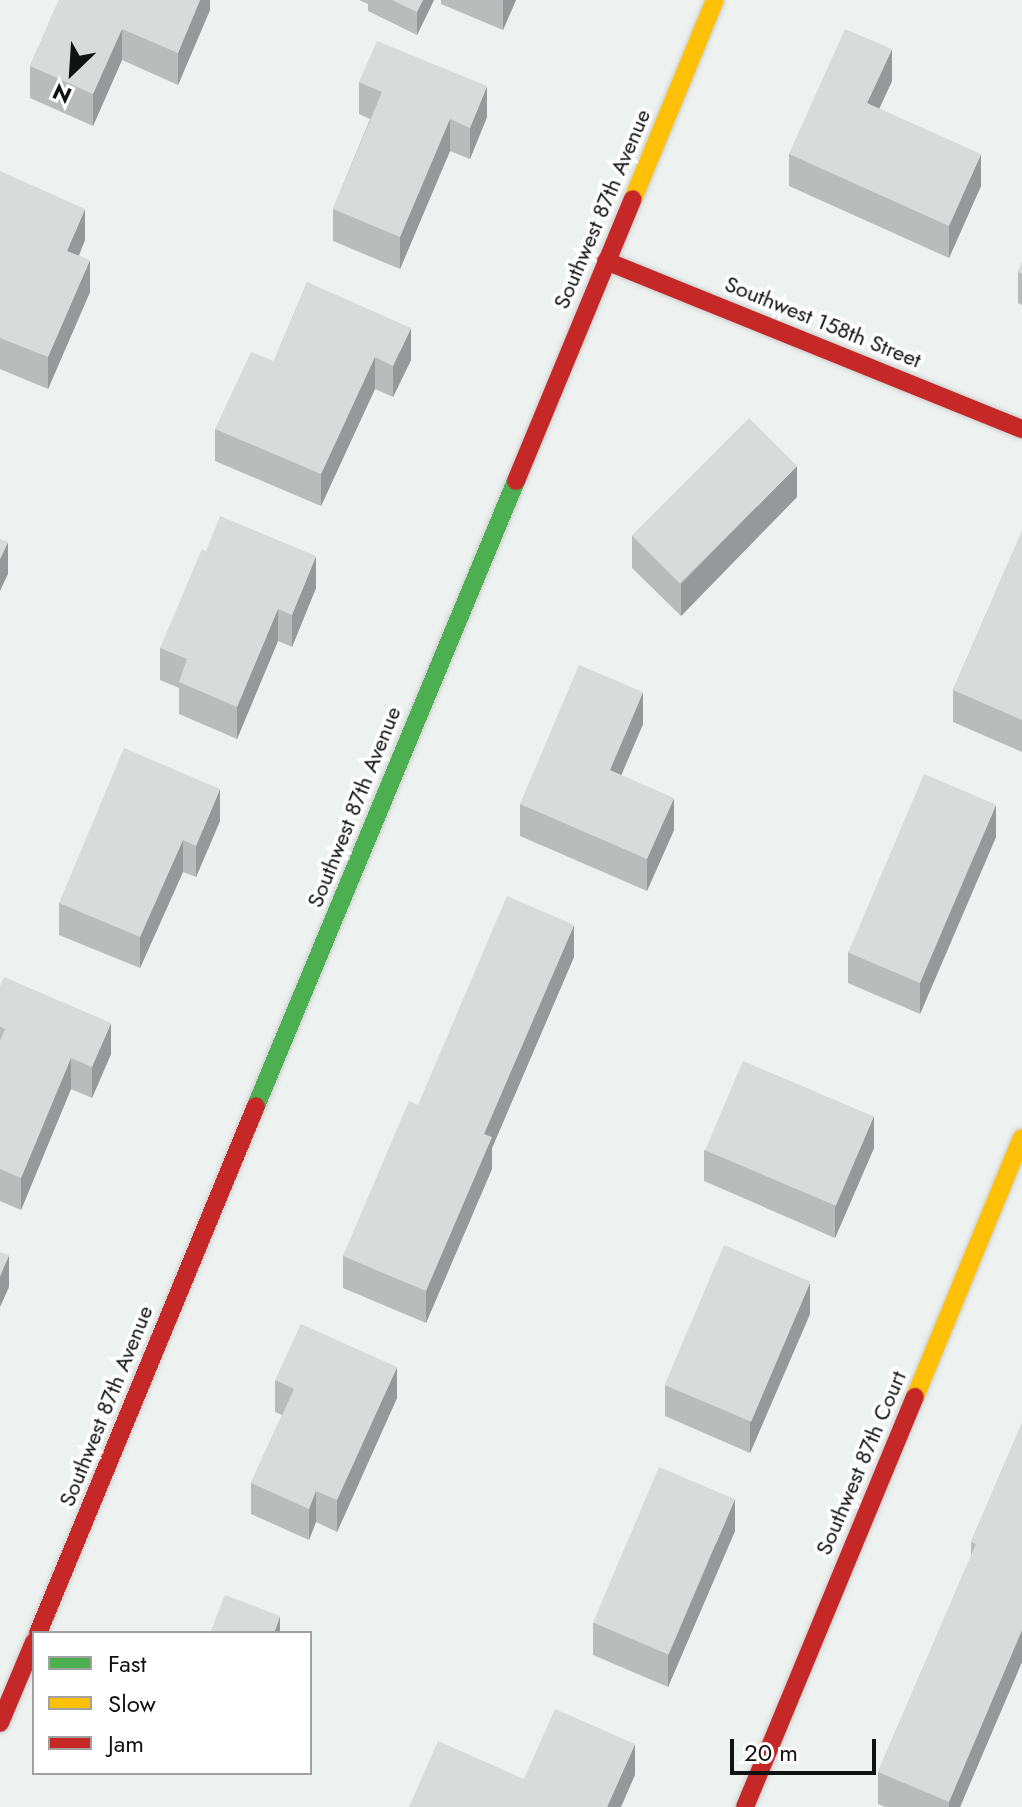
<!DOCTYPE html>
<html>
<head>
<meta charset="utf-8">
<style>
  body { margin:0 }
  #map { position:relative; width:1022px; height:1807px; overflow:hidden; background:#edf2f0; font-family:Jost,sans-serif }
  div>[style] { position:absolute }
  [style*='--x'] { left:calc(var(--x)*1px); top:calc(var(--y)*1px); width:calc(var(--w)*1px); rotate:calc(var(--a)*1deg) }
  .roads { filter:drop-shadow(0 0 2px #cbcdcc) drop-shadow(0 0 2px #cbcdcc) }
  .fast>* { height:18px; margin:-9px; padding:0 9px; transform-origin:9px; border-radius:9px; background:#4caf50 }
  .slow>* { height:18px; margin:-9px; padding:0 9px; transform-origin:9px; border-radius:9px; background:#ffc107 }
  .jam>* { height:18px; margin:-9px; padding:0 9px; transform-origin:9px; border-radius:9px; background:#c62828 }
  .wall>* { inset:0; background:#b9bcbb }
  .shaded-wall>* { inset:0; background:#969999 }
  .building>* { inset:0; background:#d7dbda; transform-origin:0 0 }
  span { translate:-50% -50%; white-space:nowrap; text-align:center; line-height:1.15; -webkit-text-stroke:7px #fff; paint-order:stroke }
  .street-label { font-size:22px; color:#111312 }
  .legend { position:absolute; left:32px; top:1631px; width:280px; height:144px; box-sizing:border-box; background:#fff; border:2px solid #a0a1a0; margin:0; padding:10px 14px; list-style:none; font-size:24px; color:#111312 }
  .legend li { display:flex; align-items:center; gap:16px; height:40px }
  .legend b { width:40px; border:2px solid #a0a1a0 }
  .north { position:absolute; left:32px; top:32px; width:80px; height:80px; -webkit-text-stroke:6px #fff; paint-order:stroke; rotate:205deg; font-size:22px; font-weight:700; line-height:32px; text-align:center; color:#111312 }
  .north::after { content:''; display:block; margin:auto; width:28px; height:36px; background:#111312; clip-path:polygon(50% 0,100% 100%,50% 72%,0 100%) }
  .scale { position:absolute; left:730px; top:1739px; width:146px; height:36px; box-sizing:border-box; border:4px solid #111312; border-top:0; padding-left:10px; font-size:24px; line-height:28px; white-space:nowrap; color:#111312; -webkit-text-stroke:6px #fff; paint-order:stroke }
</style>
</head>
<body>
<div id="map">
  <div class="roads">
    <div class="fast">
      <i style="--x:256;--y:1106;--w:677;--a:-67.41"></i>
    </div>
    <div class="slow">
      <i style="--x:633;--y:199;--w:215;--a:-67.6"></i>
      <i style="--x:915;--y:1397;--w:280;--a:-67.6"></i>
    </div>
    <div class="jam">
      <i style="--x:606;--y:261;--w:449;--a:22"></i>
      <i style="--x:516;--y:481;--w:305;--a:-67.5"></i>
      <i style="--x:38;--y:1633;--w:570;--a:-67.53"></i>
      <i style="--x:0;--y:1723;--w:88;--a:-67.2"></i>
      <i style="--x:745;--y:1807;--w:444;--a:-67.5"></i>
    </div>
  </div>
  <div class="wall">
    <i style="clip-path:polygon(59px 0,210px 0,210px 10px,178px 85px,122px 60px,93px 126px,30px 98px,30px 66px)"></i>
    <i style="clip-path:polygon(359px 0,434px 0,417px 35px,368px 11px,368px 4px)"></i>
    <i style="clip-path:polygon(441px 0,516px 0,503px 30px,441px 4px)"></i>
    <i style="clip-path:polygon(892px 81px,879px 109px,981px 186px,949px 258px,789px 186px,789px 154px)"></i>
    <i style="clip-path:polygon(359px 82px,487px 117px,470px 159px,450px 151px,400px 269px,333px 241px,333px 209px,370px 119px,359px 114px)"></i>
    <i style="clip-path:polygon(0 171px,85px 240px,79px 256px,90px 292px,48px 389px,0 369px)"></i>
    <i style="clip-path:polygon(1022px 262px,1022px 305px,1018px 303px,1018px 272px)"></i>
    <i style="clip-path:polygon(307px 282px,411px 360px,393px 397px,375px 389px,321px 506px,215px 461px,215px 429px,274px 361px)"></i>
    <i style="clip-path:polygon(797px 497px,681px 616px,632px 568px,632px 536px)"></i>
    <i style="clip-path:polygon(1022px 531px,1022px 752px,953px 722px,953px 690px)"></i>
    <i style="clip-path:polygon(316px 588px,292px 647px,278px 641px,237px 739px,179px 714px,179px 688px,160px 680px,160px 648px)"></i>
    <i style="clip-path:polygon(643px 724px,621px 775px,674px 830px,647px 891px,520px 836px,520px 804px)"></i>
    <i style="clip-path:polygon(220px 821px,196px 877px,183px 872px,140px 968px,59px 935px,59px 903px)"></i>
    <i style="clip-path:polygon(996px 837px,920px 1014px,848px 983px,848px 952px)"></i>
    <i style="clip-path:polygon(574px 957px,492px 1148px,492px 1169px,426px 1323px,343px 1288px,343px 1256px,418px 1105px)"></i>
    <i style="clip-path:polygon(0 986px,111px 1054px,92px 1098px,71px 1089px,21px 1210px,0 1201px)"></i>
    <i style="clip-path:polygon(874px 1148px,835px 1238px,704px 1181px,704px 1150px)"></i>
    <i style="clip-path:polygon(810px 1314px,750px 1453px,665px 1416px,665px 1385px)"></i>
    <i style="clip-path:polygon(275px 1380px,397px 1398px,337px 1532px,316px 1522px,309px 1540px,251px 1514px,251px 1483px,282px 1415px,275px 1412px)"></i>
    <i style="clip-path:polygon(1022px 1423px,1022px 1662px,960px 1807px,885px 1807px,878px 1804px,878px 1772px,971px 1556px,971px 1542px)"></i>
    <i style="clip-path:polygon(735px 1531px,668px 1687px,593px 1655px,593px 1623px)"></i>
  </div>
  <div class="shaded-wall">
    <i style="clip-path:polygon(200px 0,210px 0,210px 10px,178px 85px,178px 53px)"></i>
    <i style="clip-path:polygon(423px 0,434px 0,417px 35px,417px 12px)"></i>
    <i style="clip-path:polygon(503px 0,516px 0,503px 30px)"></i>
    <i style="clip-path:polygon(122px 29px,122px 60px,93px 126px,93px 94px)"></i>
    <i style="clip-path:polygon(892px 49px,892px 81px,867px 135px,867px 103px)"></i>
    <i style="clip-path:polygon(487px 86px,487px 117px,470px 159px,470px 128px)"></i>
    <i style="clip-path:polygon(450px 119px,450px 151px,400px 269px,400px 237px)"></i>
    <i style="clip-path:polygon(981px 154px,981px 186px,949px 258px,949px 226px)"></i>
    <i style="clip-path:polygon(85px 209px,85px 240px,67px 283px,67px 251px)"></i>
    <i style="clip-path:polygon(90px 260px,90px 292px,48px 389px,48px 357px)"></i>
    <i style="clip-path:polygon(411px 328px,411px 360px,393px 397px,393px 366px)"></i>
    <i style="clip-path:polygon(375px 357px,375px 389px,321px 506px,321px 474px)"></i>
    <i style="clip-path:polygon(797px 466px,797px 497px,681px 616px,681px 584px)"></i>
    <i style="clip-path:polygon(8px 542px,8px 574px,0 591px,0 559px)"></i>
    <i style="clip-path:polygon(316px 556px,316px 588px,292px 647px,292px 615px)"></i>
    <i style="clip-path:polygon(278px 609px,278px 641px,237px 739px,237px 707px)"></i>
    <i style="clip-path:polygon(643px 692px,643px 724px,610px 802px,610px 770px)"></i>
    <i style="clip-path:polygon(220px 789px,220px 821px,196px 877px,196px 846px)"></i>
    <i style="clip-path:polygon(674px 798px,674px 830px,647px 891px,647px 859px)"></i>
    <i style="clip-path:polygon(996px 805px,996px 837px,920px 1014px,920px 983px)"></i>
    <i style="clip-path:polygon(183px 840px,183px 872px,140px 968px,140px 937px)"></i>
    <i style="clip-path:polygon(574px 925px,574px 957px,492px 1148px,492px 1169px,426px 1323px,426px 1291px,484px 1134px)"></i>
    <i style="clip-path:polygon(111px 1023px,111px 1054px,92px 1098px,92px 1067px)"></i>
    <i style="clip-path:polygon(71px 1058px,71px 1089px,21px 1210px,21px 1178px)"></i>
    <i style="clip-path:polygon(874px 1116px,874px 1148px,835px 1238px,835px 1206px)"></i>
    <i style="clip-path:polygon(9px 1255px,9px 1287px,0 1307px,0 1276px)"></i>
    <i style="clip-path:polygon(810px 1282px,810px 1314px,750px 1453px,750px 1421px)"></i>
    <i style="clip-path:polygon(397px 1367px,397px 1398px,337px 1532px,337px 1500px)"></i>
    <i style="clip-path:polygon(316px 1491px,316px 1522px,309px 1540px,309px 1509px)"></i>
    <i style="clip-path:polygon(735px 1499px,735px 1531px,668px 1687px,668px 1656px)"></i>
    <i style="clip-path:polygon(280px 1616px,280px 1633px,274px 1633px)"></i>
    <i style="clip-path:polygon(1022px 1630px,1022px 1662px,960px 1807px,949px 1807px,949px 1802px)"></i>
    <i style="clip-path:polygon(635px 1744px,635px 1775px,621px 1807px,607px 1807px)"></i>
  </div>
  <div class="building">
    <i style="clip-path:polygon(59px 0,200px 0,178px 53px,122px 29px,93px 94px,30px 66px)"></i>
    <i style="clip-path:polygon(392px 0,423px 0,417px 12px)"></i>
    <i style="clip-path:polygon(845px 29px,892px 49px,867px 103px,981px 154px,949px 226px,789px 154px)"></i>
    <i style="clip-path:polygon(377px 41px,487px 86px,470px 128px,450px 119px,400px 237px,333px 209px,382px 92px,359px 82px)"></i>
    <i style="clip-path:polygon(0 171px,85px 209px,67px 251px,90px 260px,48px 357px,0 338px)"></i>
    <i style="clip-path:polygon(1022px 262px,1022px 274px,1018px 272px)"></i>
    <i style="clip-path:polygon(307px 282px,411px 328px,393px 366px,375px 357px,321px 474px,215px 429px,251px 352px,274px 361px)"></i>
    <i style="left:749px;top:418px;width:68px;height:166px;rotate:45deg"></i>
    <i style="clip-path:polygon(220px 516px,316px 556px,292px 615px,278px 609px,237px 707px,179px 682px,187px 659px,160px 648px,202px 549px,206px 551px)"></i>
    <i style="clip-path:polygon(1022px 531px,1022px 720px,953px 690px)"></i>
    <i style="clip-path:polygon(0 539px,8px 542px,0 559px)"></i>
    <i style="clip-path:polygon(579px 665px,643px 692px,610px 770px,674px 798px,647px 859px,520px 804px)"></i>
    <i style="clip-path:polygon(124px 748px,220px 789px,196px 846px,183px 840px,140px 937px,59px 903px)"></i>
    <i style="left:924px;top:774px;width:78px;height:194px;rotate:23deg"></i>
    <i style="clip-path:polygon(507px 896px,574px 925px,484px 1134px,492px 1137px,426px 1291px,343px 1256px,409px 1101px,418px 1105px)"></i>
    <i style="clip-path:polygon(4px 977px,111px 1023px,92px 1067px,71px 1058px,21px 1178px,0 1169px,0 1041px,5px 1029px,0 1027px,0 986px)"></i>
    <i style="left:743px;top:1061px;width:142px;height:97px;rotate:23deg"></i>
    <i style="left:724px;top:1245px;width:94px;height:152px;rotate:23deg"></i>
    <i style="clip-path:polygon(0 1252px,9px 1255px,0 1276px)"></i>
    <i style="clip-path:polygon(301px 1324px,397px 1367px,337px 1500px,316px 1491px,309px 1509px,251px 1483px,294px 1389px,275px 1380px)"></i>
    <i style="clip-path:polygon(1022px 1423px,1022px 1630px,949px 1802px,878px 1772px,976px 1544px,971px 1542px)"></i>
    <i style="left:659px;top:1467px;width:82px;height:169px;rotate:23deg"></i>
    <i style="clip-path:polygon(225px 1595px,280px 1616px,274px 1633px,210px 1633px)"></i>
    <i style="clip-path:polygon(555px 1709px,635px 1744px,607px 1807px,409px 1807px,438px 1741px,524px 1779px)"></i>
  </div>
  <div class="street-label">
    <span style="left:602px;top:209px;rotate:-67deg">Southwest 87th Avenue</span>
    <span style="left:823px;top:322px;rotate:22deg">Southwest 158th Street</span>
    <span style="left:354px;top:807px;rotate:-68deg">Southwest 87th Avenue</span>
    <span style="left:106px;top:1406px;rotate:-68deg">Southwest 87th Avenue</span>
    <span style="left:861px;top:1463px;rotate:-67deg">Southwest 87th Court</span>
  </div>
  <ul class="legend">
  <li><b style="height:10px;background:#4caf50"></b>Fast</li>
  <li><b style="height:10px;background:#ffc107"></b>Slow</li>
  <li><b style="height:10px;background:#c62828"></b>Jam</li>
  </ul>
  <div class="north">N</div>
  <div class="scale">20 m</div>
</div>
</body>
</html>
